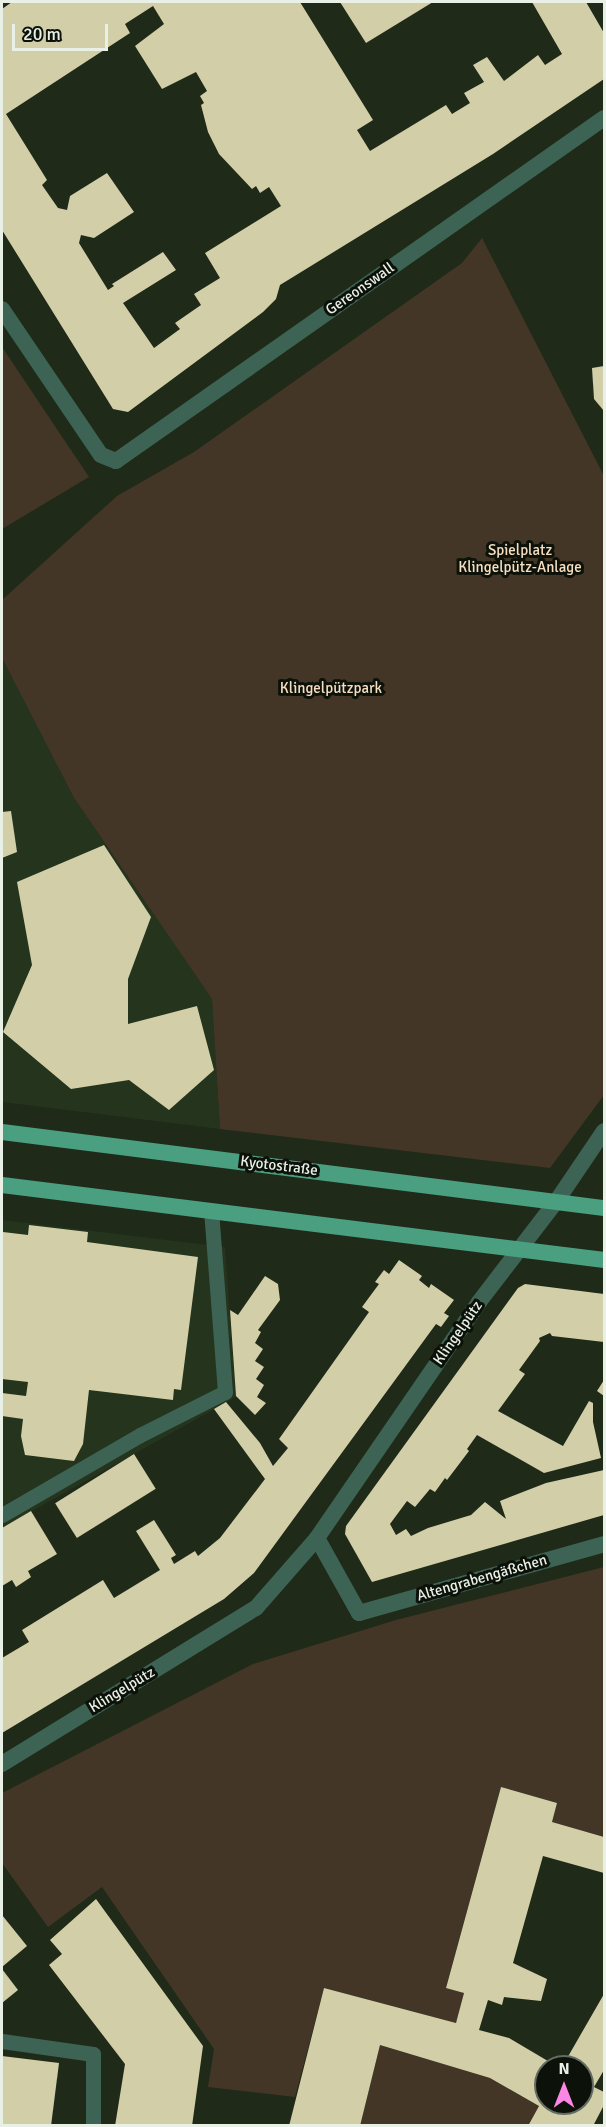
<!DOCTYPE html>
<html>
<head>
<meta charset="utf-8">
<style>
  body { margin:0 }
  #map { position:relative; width:606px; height:2127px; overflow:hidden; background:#1f2a19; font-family:Signika,sans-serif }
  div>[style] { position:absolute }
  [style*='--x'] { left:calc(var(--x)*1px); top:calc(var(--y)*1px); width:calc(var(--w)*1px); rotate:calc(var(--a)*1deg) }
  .built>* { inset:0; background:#25341d }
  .green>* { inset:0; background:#443626 }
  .building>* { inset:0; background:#d2cea8; transform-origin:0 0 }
  .service>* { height:15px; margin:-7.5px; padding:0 7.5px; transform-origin:7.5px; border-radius:7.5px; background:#3d6354 }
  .minor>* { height:16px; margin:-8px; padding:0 8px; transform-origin:8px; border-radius:8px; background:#3d6354 }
  .primary>* { height:16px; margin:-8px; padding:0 8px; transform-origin:8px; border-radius:8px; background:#4a9f81 }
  span { translate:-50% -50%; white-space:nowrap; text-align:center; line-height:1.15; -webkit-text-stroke:6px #0c110a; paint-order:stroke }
  .street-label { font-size:15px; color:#e9f1e6 }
  .park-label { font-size:15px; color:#f8dfc1 }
  .frame { position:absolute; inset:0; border:3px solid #e9f1e6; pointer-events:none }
  .north { position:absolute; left:534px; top:2055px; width:60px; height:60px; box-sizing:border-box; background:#0c110a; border:2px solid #646b62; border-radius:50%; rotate:0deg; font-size:16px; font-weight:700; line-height:24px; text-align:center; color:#e9f1e6 }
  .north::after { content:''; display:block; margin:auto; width:21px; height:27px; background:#fc86e3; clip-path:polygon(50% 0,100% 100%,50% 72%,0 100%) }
  .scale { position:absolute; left:12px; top:24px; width:96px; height:27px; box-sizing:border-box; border:3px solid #e9f1e6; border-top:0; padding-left:8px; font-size:18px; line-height:21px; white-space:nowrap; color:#e9f1e6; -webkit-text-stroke:4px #0c110a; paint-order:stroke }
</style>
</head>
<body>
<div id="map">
  <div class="built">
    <i style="clip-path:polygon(2px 658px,74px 798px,212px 999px,220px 1129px,2px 1102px)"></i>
    <i style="clip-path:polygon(2px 1220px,225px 1247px,236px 1397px,2px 1528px)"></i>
  </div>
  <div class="green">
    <i style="clip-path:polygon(482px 238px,604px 476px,604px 1095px,550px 1168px,220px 1129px,212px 999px,74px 798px,2px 658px,2px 600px,117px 496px,194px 452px,462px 263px)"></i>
    <i style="clip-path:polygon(2px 347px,89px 477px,2px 529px)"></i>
    <i style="clip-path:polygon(604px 1567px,604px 1837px,552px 1822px,557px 1803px,501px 1787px,446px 1987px,464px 1993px,456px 2023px,324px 1988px,295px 2097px,208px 2087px,214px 2049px,102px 1887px,48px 1927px,2px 1863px,2px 1793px,253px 1664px,396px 1620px)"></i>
    <i style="clip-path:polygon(380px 2045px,490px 2078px,539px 2106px,528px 2125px,360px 2126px)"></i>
  </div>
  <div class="building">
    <i style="clip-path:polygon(evenodd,12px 2px,300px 2px,373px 120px,357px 130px,370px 151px,446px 105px,452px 114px,470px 103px,464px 93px,484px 82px,473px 65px,487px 57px,504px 81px,538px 55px,545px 65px,562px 54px,532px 2px,586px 2px,604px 33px,604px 79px,493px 154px,280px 285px,276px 299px,263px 312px,128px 412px,113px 409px,2px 230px,2px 9px,12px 2px,153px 6px,164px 24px,135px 46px,162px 89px,196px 72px,207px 91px,200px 96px,204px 103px,201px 105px,208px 132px,219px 154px,252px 189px,256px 186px,260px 193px,269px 187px,281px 206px,205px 253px,220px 278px,194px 294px,201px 305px,175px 323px,180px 329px,154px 348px,123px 303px,176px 270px,163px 252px,112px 284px,114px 286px,108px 290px,79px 243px,81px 235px,94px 238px,134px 212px,107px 173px,70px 196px,67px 210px,58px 208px,42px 185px,47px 180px,6px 114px,130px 33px,125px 24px,153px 6px)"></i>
    <i style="clip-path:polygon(340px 2px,433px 2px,366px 43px)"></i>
    <i style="clip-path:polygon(604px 366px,604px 411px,594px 399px,592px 368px)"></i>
    <i style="clip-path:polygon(11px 811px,17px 852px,2px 858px,2px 812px)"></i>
    <i style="clip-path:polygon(104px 845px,151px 917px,128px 979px,128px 1024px,197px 1006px,214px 1070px,169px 1110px,129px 1080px,71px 1089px,3px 1032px,32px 965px,17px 882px)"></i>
    <i style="clip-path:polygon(29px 1225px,88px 1232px,87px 1242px,198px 1257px,181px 1390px,174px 1389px,173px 1400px,89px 1390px,83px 1444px,74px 1461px,25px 1455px,21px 1436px,23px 1419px,2px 1416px,2px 1393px,26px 1396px,28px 1382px,2px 1379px,3px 1232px,28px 1235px)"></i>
    <i style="clip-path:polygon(399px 1260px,422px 1276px,419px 1280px,429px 1288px,431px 1284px,454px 1300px,444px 1313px,449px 1316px,441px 1327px,436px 1324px,254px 1573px,224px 1599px,2px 1733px,2px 1658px,29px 1642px,22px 1630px,103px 1580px,114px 1598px,160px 1570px,136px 1531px,154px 1520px,176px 1555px,171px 1558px,174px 1564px,195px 1551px,198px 1556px,220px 1538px,265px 1479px,214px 1409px,226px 1402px,260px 1443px,273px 1466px,288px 1448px,279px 1439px,369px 1312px,362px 1307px,379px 1284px,375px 1282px,384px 1270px,389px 1274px)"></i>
    <i style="clip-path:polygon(265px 1276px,278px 1284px,280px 1300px,258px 1330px,261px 1332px,255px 1343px,263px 1349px,255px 1361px,264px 1367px,256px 1379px,264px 1385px,257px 1397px,266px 1403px,255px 1415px,236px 1396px,230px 1310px,238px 1315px)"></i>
    <i style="clip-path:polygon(525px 1284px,604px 1294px,604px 1342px,552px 1336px,550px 1333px,539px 1338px,540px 1341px,519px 1370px,525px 1374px,498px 1411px,563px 1446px,589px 1401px,593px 1403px,593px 1422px,601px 1458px,544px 1473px,477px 1435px,467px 1449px,469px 1451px,447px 1480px,445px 1478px,435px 1492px,430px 1489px,415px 1507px,407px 1501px,390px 1524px,396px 1535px,406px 1529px,411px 1536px,428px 1528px,471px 1515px,485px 1502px,506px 1519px,500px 1501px,546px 1483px,604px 1470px,604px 1515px,372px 1582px,345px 1534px,346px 1526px,518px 1288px)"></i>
    <i style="clip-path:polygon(604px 1380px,604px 1396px,597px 1391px)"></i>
    <i style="left:134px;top:1454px;width:41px;height:93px;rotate:58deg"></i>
    <i style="clip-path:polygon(31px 1511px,57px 1554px,28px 1571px,31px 1577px,16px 1587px,12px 1580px,2px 1586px,2px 1528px)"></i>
    <i style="clip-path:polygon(501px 1787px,557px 1803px,552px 1822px,604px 1837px,604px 1873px,543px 1856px,513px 1963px,547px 1979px,541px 2001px,504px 1997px,502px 2005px,488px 2000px,479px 2030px,509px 2038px,558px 2067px,546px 2067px,546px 2103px,582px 2103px,582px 2067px,562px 2067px,604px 1994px,604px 2070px,594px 2087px,604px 2092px,604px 2105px,593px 2126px,528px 2126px,539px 2106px,490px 2078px,380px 2045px,360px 2126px,289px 2126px,324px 1988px,456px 2023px,464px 1993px,446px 1988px)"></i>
    <i style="clip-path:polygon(96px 1899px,203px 2046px,192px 2126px,115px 2126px,125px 2064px,49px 1965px,62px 1954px,50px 1940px)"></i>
    <i style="clip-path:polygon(2px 1915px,27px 1946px,2px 1967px)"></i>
    <i style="clip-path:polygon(2px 1969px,18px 1990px,2px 2003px)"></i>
    <i style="clip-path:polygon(2px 2056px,59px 2063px,51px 2126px,2px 2126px)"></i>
  </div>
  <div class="service">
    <i style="--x:2;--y:1515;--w:160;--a:-30.1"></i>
    <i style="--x:140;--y:1435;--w:95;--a:-26.8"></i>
    <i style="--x:225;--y:1392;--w:181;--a:-94.4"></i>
    <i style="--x:2;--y:2041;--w:92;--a:8.1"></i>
    <i style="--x:93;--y:2054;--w:72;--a:90"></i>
  </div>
  <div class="minor">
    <i style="--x:2;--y:309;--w:176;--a:55.9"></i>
    <i style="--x:101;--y:455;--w:16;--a:22"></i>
    <i style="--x:116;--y:461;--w:596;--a:-35.1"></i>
    <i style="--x:317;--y:1538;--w:86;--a:60.8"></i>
    <i style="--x:359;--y:1613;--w:255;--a:-15.7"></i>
    <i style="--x:2;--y:1764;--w:298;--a:-31.6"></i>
    <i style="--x:256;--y:1608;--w:93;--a:-48.9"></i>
    <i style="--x:317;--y:1538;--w:286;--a:-55.5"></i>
    <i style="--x:479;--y:1302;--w:130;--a:-52.5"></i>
    <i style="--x:558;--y:1199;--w:82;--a:-55.9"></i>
  </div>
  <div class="primary">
    <i style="--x:2;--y:1132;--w:607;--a:7.2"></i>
    <i style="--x:2;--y:1185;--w:607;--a:7.1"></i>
  </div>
  <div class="street-label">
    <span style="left:360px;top:289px;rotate:-35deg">Gereonswall</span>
    <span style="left:279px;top:1166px;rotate:7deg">Kyotostraße</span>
    <span style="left:458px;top:1333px;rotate:-55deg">Klingelpütz</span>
    <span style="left:482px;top:1578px;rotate:-16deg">Altengrabengäßchen</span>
    <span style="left:122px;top:1690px;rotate:-31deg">Klingelpütz</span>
  </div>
  <div class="park-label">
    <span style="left:520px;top:559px">Spielplatz<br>Klingelpütz-Anlage</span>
    <span style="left:331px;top:689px">Klingelpützpark</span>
  </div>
  <div class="frame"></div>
  <div class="north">N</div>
  <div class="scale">20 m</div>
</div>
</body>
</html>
